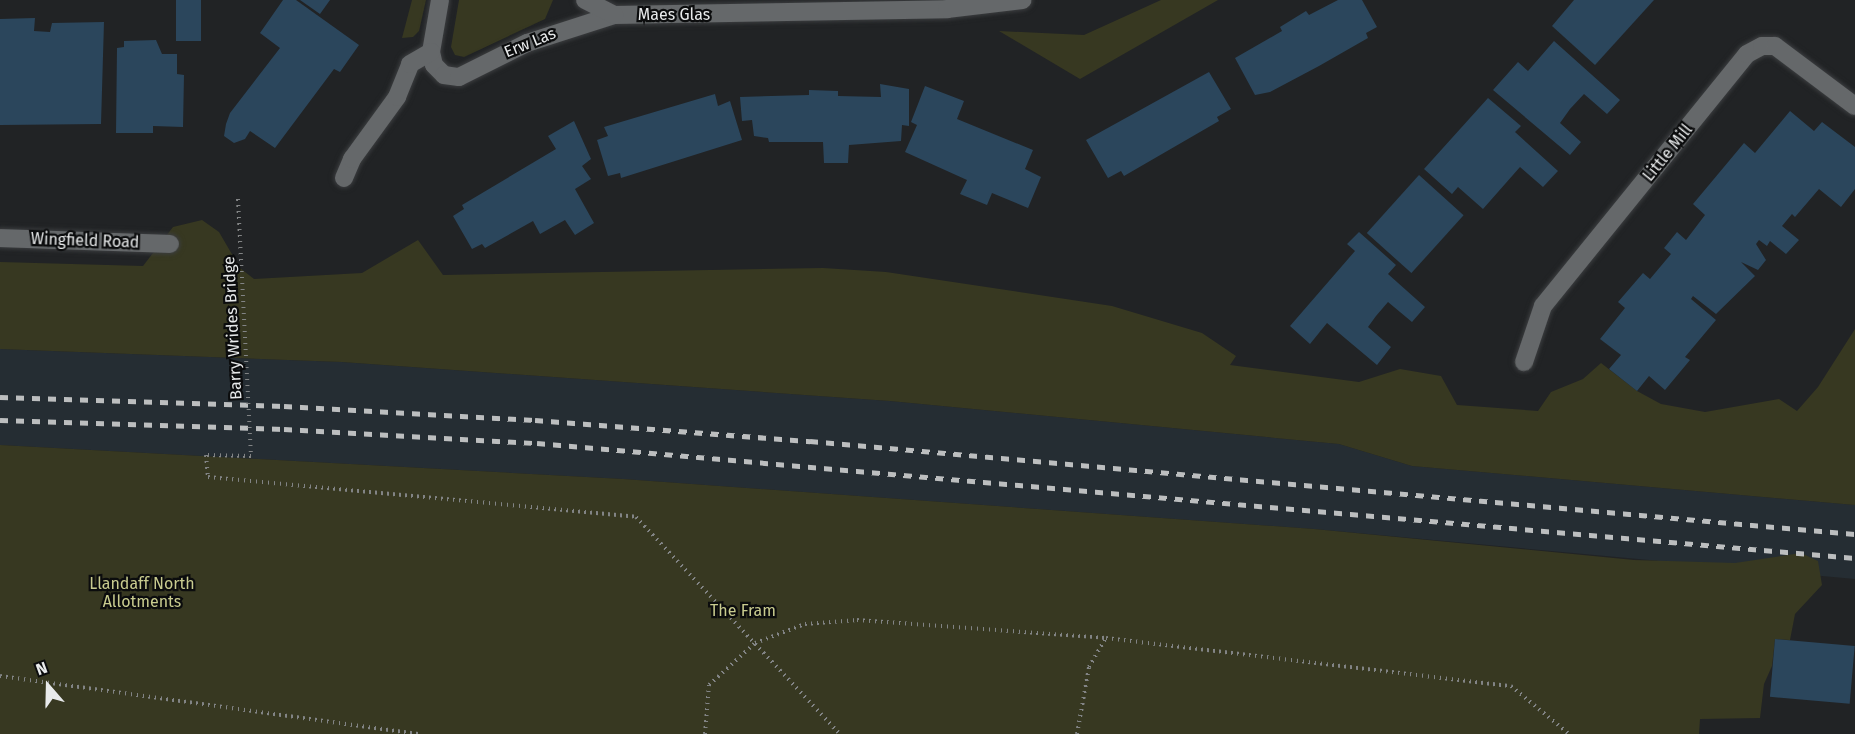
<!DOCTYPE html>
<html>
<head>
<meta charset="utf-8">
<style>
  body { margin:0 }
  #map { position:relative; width:1855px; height:734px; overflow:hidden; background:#212325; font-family:"Fira Sans",sans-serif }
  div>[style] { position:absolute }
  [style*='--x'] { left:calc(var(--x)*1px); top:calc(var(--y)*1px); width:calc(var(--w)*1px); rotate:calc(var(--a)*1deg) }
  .built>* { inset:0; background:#252d33 }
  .green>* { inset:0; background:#373821 }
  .building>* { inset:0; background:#2b465c; transform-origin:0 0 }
  .path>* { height:4px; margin-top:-2px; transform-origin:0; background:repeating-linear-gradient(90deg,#828485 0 1.5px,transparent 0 6px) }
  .roads { filter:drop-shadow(0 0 2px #3b3d3f) drop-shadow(0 0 2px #3b3d3f) }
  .street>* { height:18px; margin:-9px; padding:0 9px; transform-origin:9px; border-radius:9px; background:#65686a }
  .rail>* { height:4.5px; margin-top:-2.25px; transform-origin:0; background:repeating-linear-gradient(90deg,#bcbebf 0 8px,transparent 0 16px) }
  .path-bridge>* { height:4px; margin-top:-2px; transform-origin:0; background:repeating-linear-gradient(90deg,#828485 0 1.5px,transparent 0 6px) }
  span { translate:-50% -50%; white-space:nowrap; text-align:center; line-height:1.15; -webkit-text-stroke:4.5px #0b0c0d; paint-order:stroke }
  .street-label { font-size:16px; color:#e8eaeb }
  .park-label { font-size:16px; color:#c9cc8f }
  .north { position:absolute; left:18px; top:656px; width:60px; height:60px; -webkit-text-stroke:4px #0b0c0d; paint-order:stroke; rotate:340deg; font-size:16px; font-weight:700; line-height:24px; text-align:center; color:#e8eaeb }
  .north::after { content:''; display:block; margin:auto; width:21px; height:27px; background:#e8eaeb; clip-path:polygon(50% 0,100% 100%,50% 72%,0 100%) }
</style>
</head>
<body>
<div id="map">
  <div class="built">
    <i style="clip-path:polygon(0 349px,342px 362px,890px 401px,1339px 444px,1412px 466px,1855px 505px,1855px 579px,1314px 529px,623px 479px,0 445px)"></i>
  </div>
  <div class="green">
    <i style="clip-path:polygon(412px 0,426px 0,419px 31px,413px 37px,402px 38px)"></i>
    <i style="clip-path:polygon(459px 0,553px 0,545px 19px,464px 57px,455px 55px,451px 47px)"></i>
    <i style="clip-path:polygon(1161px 0,1218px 0,1080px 79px,999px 31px,1084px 35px)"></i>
    <i style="clip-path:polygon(202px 220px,219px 232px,240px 268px,254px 279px,362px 273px,418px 240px,443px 275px,823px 268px,886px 272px,1112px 306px,1202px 333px,1236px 356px,1230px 365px,1359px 382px,1400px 369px,1441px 376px,1457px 405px,1538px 411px,1551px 392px,1583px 379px,1601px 363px,1637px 391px,1661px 404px,1705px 412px,1779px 399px,1797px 411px,1818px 387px,1855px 329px,1855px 505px,1412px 466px,1339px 444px,890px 401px,342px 362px,0 349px,0 262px,143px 266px,173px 227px)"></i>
    <i style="clip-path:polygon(0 445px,623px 479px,1314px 529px,1634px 560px,1735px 563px,1801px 553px,1818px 561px,1822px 585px,1795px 614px,1790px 640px,1775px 639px,1772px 666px,1764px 684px,1760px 718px,1700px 719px,1699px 734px,0 734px)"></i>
  </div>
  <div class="building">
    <i style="left:176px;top:0;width:25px;height:41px"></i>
    <i style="clip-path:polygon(283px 0,296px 0,359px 45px,340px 72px,334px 69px,275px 148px,250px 131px,245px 139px,234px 143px,224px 136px,226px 124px,230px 113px,280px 48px,260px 33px)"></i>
    <i style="clip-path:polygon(300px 0,330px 0,320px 14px)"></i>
    <i style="clip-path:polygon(1338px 0,1362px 0,1377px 27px,1366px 33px,1368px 38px,1319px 66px,1270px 92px,1255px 95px,1235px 58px,1282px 31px,1280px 27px,1306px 11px,1309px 15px)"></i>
    <i style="clip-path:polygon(1574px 0,1654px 0,1595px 65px,1552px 26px)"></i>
    <i style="clip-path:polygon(35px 18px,34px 31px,50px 32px,52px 23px,104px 22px,101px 124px,0 125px,0 19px)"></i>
    <i style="clip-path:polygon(156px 40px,162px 54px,177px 54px,177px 74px,184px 75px,183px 127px,153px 126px,153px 133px,116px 133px,117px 48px,124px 47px,124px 41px)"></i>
    <i style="clip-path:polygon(1554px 41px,1620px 100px,1607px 114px,1584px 94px,1570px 109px,1560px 123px,1581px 142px,1570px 155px,1493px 90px,1518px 62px,1528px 71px)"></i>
    <i style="clip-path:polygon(1209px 72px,1231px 109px,1217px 117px,1219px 121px,1124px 176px,1121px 171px,1108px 178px,1086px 140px)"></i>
    <i style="clip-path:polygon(880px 84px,909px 89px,909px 126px,902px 125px,901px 141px,849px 145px,848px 163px,824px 163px,823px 142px,769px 142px,768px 138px,754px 136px,752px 120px,742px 121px,740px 97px,809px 95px,809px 90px,838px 91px,838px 96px,881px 97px)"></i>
    <i style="clip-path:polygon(925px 86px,964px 101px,957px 119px,1033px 150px,1025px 169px,1041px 177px,1028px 208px,992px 193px,987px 205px,960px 194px,967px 180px,905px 152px,917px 125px,911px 122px)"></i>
    <i style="clip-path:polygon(715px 94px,718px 106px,730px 101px,742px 140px,621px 178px,620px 173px,608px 176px,597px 140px,608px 136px,604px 127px)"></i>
    <i style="clip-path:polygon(1488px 98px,1521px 126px,1515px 132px,1558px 171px,1543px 187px,1520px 167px,1483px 209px,1458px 187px,1452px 194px,1424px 169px)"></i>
    <i style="clip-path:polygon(1790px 111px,1814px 131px,1822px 122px,1855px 147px,1855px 189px,1841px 207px,1819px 189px,1795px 217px,1792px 214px,1782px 226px,1799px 240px,1786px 254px,1770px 241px,1767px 246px,1759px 240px,1756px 244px,1766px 260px,1758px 270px,1741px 262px,1755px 276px,1716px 314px,1693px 296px,1691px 299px,1716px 320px,1685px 357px,1690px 360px,1665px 390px,1649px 376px,1637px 391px,1609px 369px,1621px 355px,1600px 339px,1625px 308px,1618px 302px,1643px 273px,1650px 279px,1671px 254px,1664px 248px,1677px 232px,1686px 240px,1705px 215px,1693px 204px,1744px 143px,1755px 153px)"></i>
    <i style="clip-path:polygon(574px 121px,591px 159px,582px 166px,591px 179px,575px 189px,594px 223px,575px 235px,565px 220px,540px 234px,533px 221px,485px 248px,482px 244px,472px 249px,453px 216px,464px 209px,462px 205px,556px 149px,548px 136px)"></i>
    <i style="left:1419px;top:175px;width:60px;height:78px;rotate:42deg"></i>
    <i style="clip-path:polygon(1359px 232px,1396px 265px,1388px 274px,1425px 307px,1412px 322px,1388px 302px,1376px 316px,1368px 327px,1391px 347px,1377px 365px,1327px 323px,1310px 344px,1290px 326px,1355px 251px,1347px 244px)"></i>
    <i style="left:1775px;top:639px;width:80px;height:58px;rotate:5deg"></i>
  </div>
  <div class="path">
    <i style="--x:251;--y:456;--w:45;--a:-178.7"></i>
    <i style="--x:206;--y:455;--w:22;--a:85"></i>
    <i style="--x:208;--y:477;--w:430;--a:5.3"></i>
    <i style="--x:636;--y:517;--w:298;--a:46.8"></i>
    <i style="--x:0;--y:676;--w:424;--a:7.9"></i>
    <i style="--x:705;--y:734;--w:49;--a:-85.3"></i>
    <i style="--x:709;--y:685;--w:62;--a:-42.4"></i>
    <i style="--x:755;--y:643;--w:53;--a:-20.8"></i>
    <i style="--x:805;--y:624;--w:52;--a:-4.4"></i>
    <i style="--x:857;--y:620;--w:250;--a:4.1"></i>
    <i style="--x:1077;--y:734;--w:68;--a:-79.8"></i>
    <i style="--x:1089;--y:667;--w:34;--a:-60"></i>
    <i style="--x:1106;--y:638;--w:408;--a:6.8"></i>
    <i style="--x:1511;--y:686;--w:75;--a:39.6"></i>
  </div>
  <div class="roads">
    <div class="street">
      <i style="--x:440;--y:0;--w:53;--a:99.8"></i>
      <i style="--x:431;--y:52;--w:13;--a:77"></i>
      <i style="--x:434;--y:65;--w:14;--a:45"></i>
      <i style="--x:444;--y:75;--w:15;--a:8"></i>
      <i style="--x:459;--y:77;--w:76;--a:-26.6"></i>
      <i style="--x:527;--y:43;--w:91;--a:-17.8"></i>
      <i style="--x:614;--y:15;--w:333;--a:-1"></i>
      <i style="--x:947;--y:9;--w:76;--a:-6.8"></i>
      <i style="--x:585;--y:0;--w:33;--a:27"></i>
      <i style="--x:344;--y:178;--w:21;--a:-67"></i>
      <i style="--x:352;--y:159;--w:77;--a:-54"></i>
      <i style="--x:397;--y:97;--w:35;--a:-68"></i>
      <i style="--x:410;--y:64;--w:24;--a:-30"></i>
      <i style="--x:0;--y:238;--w:170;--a:2"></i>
      <i style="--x:1524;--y:362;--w:59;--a:-71.3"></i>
      <i style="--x:1543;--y:306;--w:324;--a:-51"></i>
      <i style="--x:1747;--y:54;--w:17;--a:-28"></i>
      <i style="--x:1762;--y:46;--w:13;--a:0"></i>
      <i style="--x:1775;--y:46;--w:100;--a:36.9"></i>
    </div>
  </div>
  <div class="rail">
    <i style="--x:0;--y:397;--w:284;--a:1.8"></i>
    <i style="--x:284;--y:406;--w:251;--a:3.2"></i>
    <i style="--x:535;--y:420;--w:276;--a:4.4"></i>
    <i style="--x:810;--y:441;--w:1049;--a:5.09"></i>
    <i style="--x:0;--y:420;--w:284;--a:1.8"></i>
    <i style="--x:284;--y:429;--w:253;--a:3.2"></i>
    <i style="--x:537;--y:443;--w:1323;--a:4.99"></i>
  </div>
  <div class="path-bridge">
    <i style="--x:238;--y:199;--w:257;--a:87.1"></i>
  </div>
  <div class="street-label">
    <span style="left:674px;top:15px">Maes Glas</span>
    <span style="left:530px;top:43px;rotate:-22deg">Erw Las</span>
    <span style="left:1668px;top:153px;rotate:-51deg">Little Mill</span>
    <span style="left:85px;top:241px;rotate:2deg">Wingfield Road</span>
    <span style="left:233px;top:328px;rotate:-93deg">Barry Wrides Bridge</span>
  </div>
  <div class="park-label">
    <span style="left:142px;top:593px">Llandaff North<br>Allotments</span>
    <span style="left:743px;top:611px">The Fram</span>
  </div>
  <div class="north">N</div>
</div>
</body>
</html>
